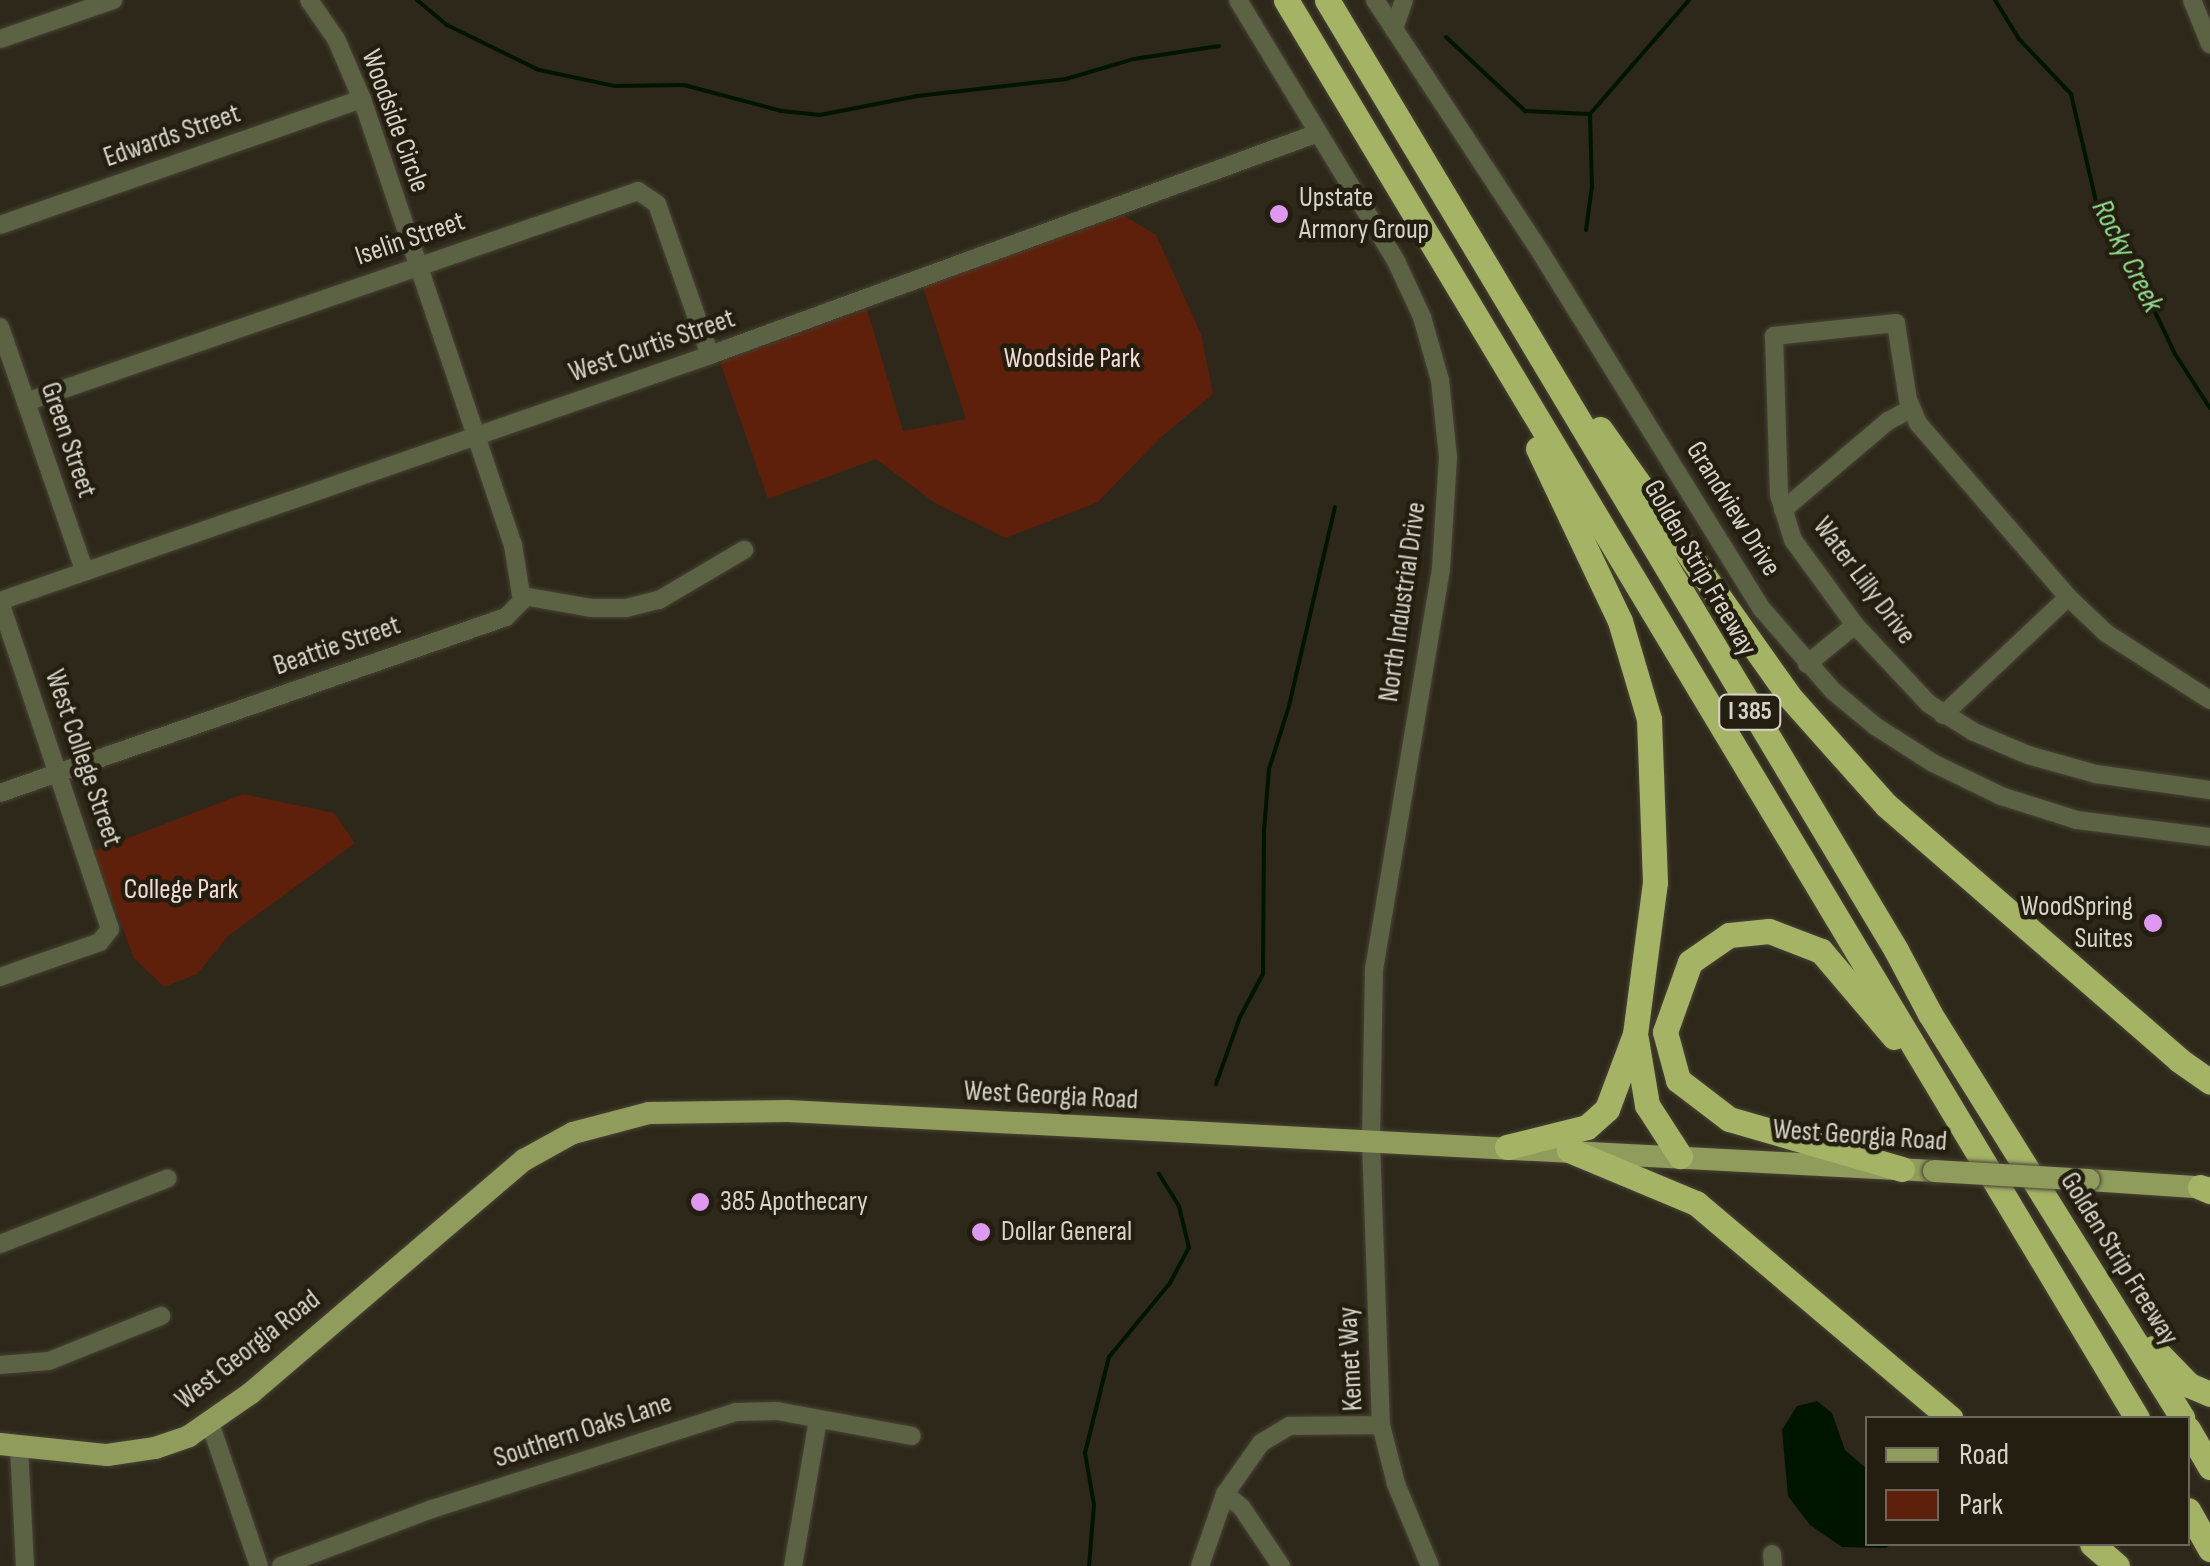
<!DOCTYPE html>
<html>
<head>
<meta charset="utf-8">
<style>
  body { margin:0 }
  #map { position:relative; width:2210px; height:1566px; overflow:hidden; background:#2d2819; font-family:"Sofia Sans Condensed",sans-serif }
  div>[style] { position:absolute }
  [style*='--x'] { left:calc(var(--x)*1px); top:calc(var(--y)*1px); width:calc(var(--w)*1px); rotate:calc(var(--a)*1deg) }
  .green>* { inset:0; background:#5e200b }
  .water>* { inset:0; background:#001500 }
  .stream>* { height:4px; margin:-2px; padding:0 2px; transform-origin:2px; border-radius:2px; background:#001500 }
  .roads { filter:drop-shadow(0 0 2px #484335) drop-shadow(0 0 2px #484335) }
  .minor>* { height:18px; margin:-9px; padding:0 9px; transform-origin:9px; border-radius:9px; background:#5c6244 }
  .major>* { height:22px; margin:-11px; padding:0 11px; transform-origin:11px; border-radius:11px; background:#909c5c }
  .highway>* { height:25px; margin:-12.5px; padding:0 12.5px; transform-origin:12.5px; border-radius:12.5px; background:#a5b365 }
  .bridges { filter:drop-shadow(0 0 2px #484335) drop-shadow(0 0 2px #484335) }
  .major-bridge>* { height:22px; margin:-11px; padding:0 11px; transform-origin:11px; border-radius:11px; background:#909c5c }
  .dots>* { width:28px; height:28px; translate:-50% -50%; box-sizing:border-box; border:5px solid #231e0f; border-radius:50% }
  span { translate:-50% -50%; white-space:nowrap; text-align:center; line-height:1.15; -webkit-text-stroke:9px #231e0f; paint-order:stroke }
  .shield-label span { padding:2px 8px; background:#231e0f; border:2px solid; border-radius:8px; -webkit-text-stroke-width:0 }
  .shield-label { font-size:25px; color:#d6d3c9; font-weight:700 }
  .street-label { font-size:28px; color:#d6d3c9 }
  .poi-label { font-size:28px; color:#d6d3c9 }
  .left { translate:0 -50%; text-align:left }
  .right { translate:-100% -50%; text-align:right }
  .park-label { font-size:28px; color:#f1dbd4 }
  .water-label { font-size:30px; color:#90dd8e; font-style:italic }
  .legend { position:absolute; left:1865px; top:1416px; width:325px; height:130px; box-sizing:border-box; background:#231e0f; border:2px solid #6b6659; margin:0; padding:12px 18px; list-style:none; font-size:30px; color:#d6d3c9 }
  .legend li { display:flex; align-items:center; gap:20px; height:50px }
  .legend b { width:50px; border:2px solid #6b6659 }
</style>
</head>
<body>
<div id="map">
  <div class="green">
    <i style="clip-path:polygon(1123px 215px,1156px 235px,1201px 334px,1213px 394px,1161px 437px,1098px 502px,1006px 538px,935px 503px,876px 459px,768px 499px,720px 362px,867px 309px,903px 431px,966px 419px,923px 287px)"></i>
    <i style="clip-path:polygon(243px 794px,334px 813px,355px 843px,228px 936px,197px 974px,164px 987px,134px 958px,94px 851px)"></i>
  </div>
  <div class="water">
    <i style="clip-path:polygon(1817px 1401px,1832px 1413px,1845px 1450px,1867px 1469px,1868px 1544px,1892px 1544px,1886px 1548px,1842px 1547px,1810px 1525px,1788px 1496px,1782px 1430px,1797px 1406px)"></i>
  </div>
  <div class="stream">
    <i style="--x:417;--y:0;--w:39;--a:40"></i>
    <i style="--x:447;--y:25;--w:102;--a:26.1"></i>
    <i style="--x:539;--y:70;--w:78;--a:11.9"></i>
    <i style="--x:615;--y:86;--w:69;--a:-0.8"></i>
    <i style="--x:684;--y:85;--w:101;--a:14.9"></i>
    <i style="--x:782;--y:111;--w:38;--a:6"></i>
    <i style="--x:820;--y:115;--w:99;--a:-11.1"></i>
    <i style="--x:917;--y:96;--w:150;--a:-6.5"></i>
    <i style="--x:1066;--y:79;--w:71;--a:-16.4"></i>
    <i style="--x:1134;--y:59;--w:86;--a:-8.7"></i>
    <i style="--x:1995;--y:0;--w:46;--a:58.4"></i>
    <i style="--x:2019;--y:39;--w:76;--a:46.6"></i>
    <i style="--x:2071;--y:94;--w:119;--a:76.9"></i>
    <i style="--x:2098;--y:210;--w:75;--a:58.6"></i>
    <i style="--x:2137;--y:274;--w:89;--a:64.6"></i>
    <i style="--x:2175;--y:354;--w:64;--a:57.1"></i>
    <i style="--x:1446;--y:37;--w:108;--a:43.1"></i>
    <i style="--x:1525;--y:111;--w:65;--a:2.6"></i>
    <i style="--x:1586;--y:230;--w:44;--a:-82.2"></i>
    <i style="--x:1592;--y:186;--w:72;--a:-91.6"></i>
    <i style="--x:1590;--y:114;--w:151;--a:-49"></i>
    <i style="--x:1216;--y:1084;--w:71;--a:-70.3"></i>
    <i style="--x:1240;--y:1017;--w:49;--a:-61.9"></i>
    <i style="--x:1263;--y:974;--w:143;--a:-89.6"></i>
    <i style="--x:1264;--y:831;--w:62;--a:-85.4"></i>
    <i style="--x:1269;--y:769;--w:66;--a:-72.4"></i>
    <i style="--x:1289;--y:706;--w:204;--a:-77"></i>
    <i style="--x:1089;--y:1566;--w:61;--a:-85.3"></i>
    <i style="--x:1094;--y:1505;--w:53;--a:-99.8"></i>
    <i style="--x:1085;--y:1453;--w:99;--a:-76"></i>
    <i style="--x:1109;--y:1357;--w:96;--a:-50.5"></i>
    <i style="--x:1170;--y:1283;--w:40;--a:-62"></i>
    <i style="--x:1189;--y:1248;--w:43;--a:-103.4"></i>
    <i style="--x:1179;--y:1206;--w:38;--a:-122"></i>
  </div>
  <div class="roads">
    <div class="minor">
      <i style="--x:1238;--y:0;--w:305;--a:58.8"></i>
      <i style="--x:1396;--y:261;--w:62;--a:65.1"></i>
      <i style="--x:1422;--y:317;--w:66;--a:74.1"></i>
      <i style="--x:1440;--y:380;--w:77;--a:84.1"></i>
      <i style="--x:1448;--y:457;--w:112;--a:93.6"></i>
      <i style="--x:1441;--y:569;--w:405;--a:99.5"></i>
      <i style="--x:1374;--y:968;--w:173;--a:91"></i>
      <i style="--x:1371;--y:1141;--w:284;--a:88"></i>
      <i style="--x:1381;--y:1425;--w:61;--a:75.7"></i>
      <i style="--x:1396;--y:1484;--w:89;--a:67.5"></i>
      <i style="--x:1375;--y:0;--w:303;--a:56.7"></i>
      <i style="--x:1541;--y:253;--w:419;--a:58.2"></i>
      <i style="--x:1762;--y:609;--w:108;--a:49.1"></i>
      <i style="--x:1833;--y:691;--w:55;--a:39.8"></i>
      <i style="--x:1875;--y:726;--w:69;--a:32.5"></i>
      <i style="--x:1933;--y:763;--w:76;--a:25.9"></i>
      <i style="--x:2001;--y:796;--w:80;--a:17.5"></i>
      <i style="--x:2077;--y:820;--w:134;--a:7.3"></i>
      <i style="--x:2192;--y:0;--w:48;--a:67.8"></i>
      <i style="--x:1394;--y:29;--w:31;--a:-71"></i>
      <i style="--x:0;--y:39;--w:120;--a:-19"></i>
      <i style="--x:0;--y:225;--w:383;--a:-19.2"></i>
      <i style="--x:0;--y:327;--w:259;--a:70.9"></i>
      <i style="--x:26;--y:402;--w:647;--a:-19.02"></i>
      <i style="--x:638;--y:191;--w:23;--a:34"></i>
      <i style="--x:657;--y:204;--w:160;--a:70.7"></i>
      <i style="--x:1783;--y:510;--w:138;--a:-40.3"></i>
      <i style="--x:1888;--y:421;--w:26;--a:-28"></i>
      <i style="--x:523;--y:596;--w:69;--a:10"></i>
      <i style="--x:591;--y:608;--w:35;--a:0"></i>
      <i style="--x:626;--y:608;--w:34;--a:-14"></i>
      <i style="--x:659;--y:600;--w:99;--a:-30.5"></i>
      <i style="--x:0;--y:601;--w:751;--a:-19.11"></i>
      <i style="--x:710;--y:355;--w:647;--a:-20.06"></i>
      <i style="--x:0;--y:602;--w:345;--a:71.4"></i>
      <i style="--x:110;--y:929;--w:16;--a:128"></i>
      <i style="--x:100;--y:942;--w:106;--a:160.7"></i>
      <i style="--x:1807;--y:664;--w:62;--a:-39.1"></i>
      <i style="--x:2210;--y:700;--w:124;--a:-147.2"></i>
      <i style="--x:2106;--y:633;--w:52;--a:-136.5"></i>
      <i style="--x:2068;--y:597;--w:230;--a:-130.8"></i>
      <i style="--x:1918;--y:423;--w:25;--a:-113"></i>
      <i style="--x:1908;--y:400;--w:78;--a:-98.9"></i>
      <i style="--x:1896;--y:323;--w:123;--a:173.9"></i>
      <i style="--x:1774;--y:336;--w:159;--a:88.2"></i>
      <i style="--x:1779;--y:495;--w:47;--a:72.7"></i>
      <i style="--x:1793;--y:540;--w:105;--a:53.9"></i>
      <i style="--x:1855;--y:625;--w:108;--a:46.9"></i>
      <i style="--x:1929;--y:704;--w:53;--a:31.9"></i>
      <i style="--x:1974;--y:732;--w:59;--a:23.1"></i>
      <i style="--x:2028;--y:755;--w:71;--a:15.6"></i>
      <i style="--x:2096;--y:774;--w:115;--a:8"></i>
      <i style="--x:1943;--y:715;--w:172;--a:-43.3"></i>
      <i style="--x:0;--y:793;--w:536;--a:-19.18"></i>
      <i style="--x:506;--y:617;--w:23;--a:-45"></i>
      <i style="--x:522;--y:601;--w:57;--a:-99.1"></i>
      <i style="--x:513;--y:545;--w:471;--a:-108.7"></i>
      <i style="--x:362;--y:99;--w:65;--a:-113.4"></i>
      <i style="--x:336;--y:39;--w:47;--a:-124.7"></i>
      <i style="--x:0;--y:1244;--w:180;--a:-21.4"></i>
      <i style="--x:0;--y:1365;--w:49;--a:-4.7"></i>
      <i style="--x:49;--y:1361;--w:121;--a:-21.9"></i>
      <i style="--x:210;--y:1423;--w:151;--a:71.1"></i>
      <i style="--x:19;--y:1447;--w:119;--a:87.1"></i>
      <i style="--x:1225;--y:1494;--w:22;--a:39"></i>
      <i style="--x:1242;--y:1508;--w:70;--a:56.1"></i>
      <i style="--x:1772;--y:1554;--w:12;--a:85"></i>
      <i style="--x:281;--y:1566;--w:161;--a:-20.7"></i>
      <i style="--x:432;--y:1509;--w:319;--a:-17.7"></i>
      <i style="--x:736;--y:1412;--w:41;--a:-1.4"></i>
      <i style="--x:777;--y:1411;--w:137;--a:10.5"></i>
      <i style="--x:793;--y:1566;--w:149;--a:-80.3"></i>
      <i style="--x:1200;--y:1566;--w:76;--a:-70.9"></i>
      <i style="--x:1225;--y:1494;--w:62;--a:-54.8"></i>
      <i style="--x:1261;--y:1443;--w:33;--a:-31"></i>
      <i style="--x:1289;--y:1426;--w:92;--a:-0.6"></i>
    </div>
    <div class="major">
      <i style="--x:2089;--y:1180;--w:121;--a:3.8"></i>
      <i style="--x:0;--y:1444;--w:108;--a:5.9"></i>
      <i style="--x:107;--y:1455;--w:49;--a:-8.3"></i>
      <i style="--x:155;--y:1448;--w:36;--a:-19"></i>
      <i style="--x:189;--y:1436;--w:75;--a:-34.7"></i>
      <i style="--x:251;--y:1393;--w:359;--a:-40.5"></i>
      <i style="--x:524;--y:1160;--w:56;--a:-28.9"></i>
      <i style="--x:573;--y:1133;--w:79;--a:-14.7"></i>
      <i style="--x:649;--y:1113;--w:139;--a:-0.8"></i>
      <i style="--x:788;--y:1111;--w:1148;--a:3"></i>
    </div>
    <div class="highway">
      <i style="--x:1286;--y:0;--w:1654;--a:59.03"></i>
      <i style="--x:1327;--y:0;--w:1107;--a:59.08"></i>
      <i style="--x:1896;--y:950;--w:72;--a:62"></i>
      <i style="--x:1930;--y:1014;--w:476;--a:58"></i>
      <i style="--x:1600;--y:429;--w:326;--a:54.7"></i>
      <i style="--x:1788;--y:695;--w:147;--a:48.3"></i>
      <i style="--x:1886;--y:805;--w:388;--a:41"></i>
      <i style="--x:2179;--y:1060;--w:38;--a:35"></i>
      <i style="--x:1894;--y:1037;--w:113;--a:-130.3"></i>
      <i style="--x:1821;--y:951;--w:56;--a:-159"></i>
      <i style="--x:1769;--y:931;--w:40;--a:174.3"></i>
      <i style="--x:1729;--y:935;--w:47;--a:145.3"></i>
      <i style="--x:1690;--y:962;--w:74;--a:109.7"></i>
      <i style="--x:1665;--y:1032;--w:50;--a:74.8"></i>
      <i style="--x:1678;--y:1080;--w:64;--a:37.4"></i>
      <i style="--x:1729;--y:1119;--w:180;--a:16.1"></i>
      <i style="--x:1636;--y:1039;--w:67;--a:80.5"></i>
      <i style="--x:1647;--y:1105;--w:61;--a:57.1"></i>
      <i style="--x:1507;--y:1147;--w:82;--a:-14"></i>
      <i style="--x:1587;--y:1127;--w:27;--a:-42"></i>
      <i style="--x:1607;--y:1109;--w:80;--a:-69.5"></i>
      <i style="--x:1635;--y:1034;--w:153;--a:-82.5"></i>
      <i style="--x:1655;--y:882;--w:163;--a:-92.1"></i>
      <i style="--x:1649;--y:719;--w:102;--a:-106.5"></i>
      <i style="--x:1620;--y:621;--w:191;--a:-115.4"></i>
      <i style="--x:1569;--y:1150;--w:138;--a:22.7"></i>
      <i style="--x:1696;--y:1203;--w:333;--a:40.2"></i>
      <i style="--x:2200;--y:1187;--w:11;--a:22"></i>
      <i style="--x:2153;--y:1348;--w:52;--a:45.8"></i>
      <i style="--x:2189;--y:1385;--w:23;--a:23"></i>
      <i style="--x:2188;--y:1429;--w:44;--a:59.9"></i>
      <i style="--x:2188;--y:1510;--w:45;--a:60.6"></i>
      <i style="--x:2092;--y:1544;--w:33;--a:41"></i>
    </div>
  </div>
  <div class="bridges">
    <div class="major-bridge">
      <i style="--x:1934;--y:1171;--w:155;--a:3.3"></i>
    </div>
  </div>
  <div class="dots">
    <i style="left:1279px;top:214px;background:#df98f2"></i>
    <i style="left:2153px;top:923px;background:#df98f2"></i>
    <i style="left:700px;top:1202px;background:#df98f2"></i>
    <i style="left:981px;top:1232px;background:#df98f2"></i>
  </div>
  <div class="shield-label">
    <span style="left:1750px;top:712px">I 385</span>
  </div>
  <div class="street-label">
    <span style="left:395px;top:121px;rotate:70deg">Woodside Circle</span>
    <span style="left:172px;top:136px;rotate:-19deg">Edwards Street</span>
    <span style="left:410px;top:239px;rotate:-19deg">Iselin Street</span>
    <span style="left:652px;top:346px;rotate:-19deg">West Curtis Street</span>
    <span style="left:68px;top:440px;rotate:71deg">Green Street</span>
    <span style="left:1733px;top:509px;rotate:58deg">Grandview Drive</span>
    <span style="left:1700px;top:568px;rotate:60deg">Golden Strip Freeway</span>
    <span style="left:1864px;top:581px;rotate:53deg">Water Lilly Drive</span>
    <span style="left:1403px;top:602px;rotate:-82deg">North Industrial Drive</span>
    <span style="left:337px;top:646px;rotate:-19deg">Beattie Street</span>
    <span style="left:83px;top:758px;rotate:71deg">West College Street</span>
    <span style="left:1051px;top:1096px;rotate:3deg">West Georgia Road</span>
    <span style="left:1860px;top:1136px;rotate:4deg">West Georgia Road</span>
    <span style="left:2119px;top:1259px;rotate:58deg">Golden Strip Freeway</span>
    <span style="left:248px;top:1350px;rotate:-38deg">West Georgia Road</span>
    <span style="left:1351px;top:1359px;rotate:-93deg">Kemet Way</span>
    <span style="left:583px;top:1431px;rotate:-18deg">Southern Oaks Lane</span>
  </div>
  <div class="poi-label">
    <span class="left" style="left:1299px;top:214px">Upstate<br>Armory Group</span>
    <span class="right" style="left:2133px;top:923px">WoodSpring<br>Suites</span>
    <span class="left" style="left:720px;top:1202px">385 Apothecary</span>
    <span class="left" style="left:1001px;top:1232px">Dollar General</span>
  </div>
  <div class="park-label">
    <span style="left:1072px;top:359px">Woodside Park</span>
    <span style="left:181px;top:890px">College Park</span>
  </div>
  <div class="water-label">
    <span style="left:2127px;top:256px;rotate:63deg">Rocky Creek</span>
  </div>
  <ul class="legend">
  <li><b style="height:12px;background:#909c5c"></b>Road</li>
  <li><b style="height:28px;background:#5e200b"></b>Park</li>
  </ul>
</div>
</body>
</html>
